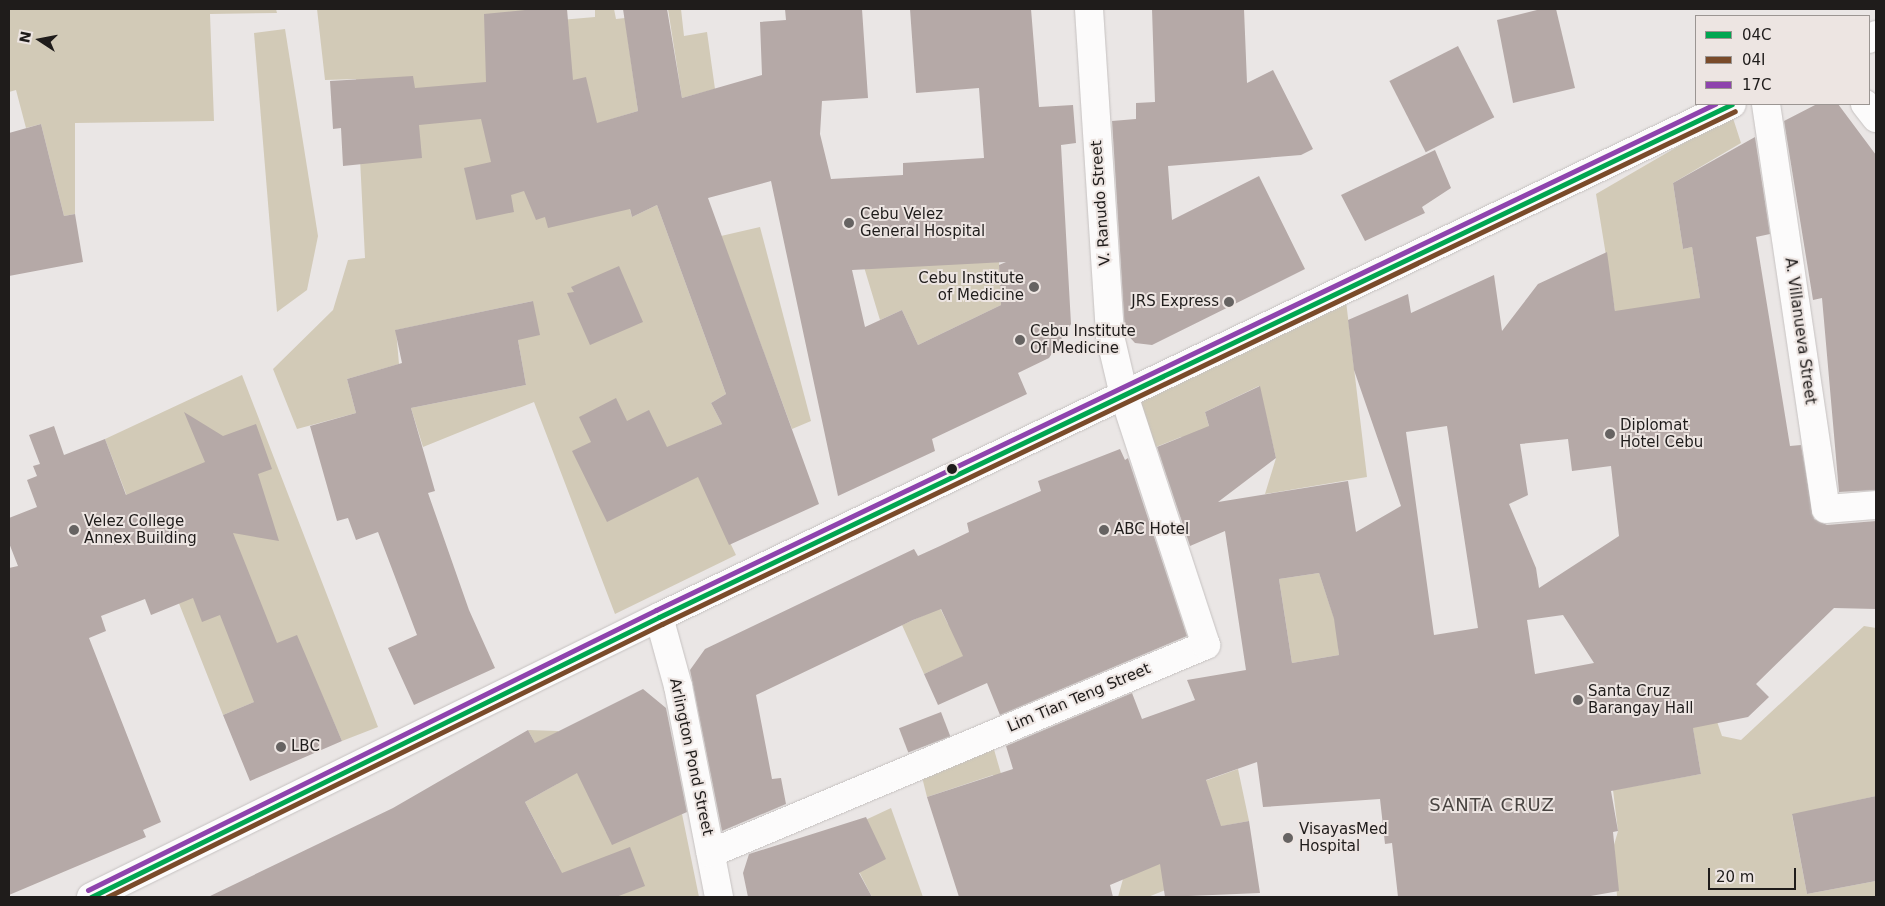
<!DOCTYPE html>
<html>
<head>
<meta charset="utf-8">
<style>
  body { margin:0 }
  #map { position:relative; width:1885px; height:906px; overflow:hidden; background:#eae6e5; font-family:"DejaVu Sans",sans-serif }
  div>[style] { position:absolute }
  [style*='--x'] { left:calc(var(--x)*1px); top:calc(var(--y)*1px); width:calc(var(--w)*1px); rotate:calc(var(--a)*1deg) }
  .green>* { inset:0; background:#d2cab7 }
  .building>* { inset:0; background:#b5a9a7; transform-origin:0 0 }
  .roads { filter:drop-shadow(0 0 1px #c6c2c1) drop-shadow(0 0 1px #c6c2c1) }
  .street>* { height:28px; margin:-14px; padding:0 14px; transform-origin:14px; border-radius:14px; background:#fcfbfb }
  .secondary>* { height:28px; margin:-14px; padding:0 14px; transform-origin:14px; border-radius:14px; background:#fcfbfb }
  .bus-1>* { height:5px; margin:-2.5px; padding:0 2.5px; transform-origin:2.5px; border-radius:2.5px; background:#00a651 }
  .bus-2>* { height:5px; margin:-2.5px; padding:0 2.5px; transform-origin:2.5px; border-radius:2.5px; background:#7a4b2a }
  .bus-3>* { height:5px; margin:-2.5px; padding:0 2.5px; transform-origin:2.5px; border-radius:2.5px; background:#8e44ad }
  .dots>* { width:14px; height:14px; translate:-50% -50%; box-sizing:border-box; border:2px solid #ede5e2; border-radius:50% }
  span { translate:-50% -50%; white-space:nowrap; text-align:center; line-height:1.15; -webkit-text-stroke:4px #ede5e2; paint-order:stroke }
  .street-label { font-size:15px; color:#1f1c1b }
  .poi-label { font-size:15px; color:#1f1c1b }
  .left { translate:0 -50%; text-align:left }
  .right { translate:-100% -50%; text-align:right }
  .quarter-label { font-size:18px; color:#484340; letter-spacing:1px }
  .frame { position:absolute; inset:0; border:10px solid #1f1c1b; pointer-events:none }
  .legend { position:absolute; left:1695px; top:15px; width:175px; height:90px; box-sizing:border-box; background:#ede5e2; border:1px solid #9b9592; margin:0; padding:6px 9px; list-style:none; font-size:15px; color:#1f1c1b }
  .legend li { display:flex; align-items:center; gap:10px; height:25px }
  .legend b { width:25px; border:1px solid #9b9592 }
  .north { position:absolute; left:15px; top:15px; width:50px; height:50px; -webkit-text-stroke:4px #ede5e2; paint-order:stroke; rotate:281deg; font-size:14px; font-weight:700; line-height:20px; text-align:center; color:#1f1c1b }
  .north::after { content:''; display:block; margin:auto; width:18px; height:22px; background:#1f1c1b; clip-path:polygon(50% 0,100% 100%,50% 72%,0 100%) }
  .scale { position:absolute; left:1708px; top:868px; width:88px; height:22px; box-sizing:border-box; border:2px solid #1f1c1b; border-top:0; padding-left:6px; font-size:15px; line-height:18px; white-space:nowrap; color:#1f1c1b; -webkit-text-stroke:4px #ede5e2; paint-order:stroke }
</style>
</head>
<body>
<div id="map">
  <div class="green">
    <i style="clip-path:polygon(9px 9px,276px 9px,277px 13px,210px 14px,214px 121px,75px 123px,75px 214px,64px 216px,41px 124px,26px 128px,16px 90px,9px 92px)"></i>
    <i style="clip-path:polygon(317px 9px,548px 9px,549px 21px,595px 17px,595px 9px,614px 9px,616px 19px,625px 18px,638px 111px,605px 121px,632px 217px,657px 205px,726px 394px,711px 403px,722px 424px,701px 433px,715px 467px,699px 478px,736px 555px,615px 614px,534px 402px,423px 447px,411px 408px,526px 385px,518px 340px,533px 301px,396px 330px,399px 364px,347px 379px,356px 413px,297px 429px,273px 369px,333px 310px,348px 260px,365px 258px,356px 79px,325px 80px)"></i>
    <i style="clip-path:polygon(668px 9px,681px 9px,684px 36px,707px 32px,715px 89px,682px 98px)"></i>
    <i style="clip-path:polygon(285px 29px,318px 236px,307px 290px,277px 312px,254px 33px)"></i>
    <i style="clip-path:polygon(1732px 115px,1741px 143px,1673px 183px,1683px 249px,1692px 247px,1700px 298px,1618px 329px,1596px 194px)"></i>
    <i style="clip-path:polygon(760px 227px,811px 421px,792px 429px,721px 236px)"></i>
    <i style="clip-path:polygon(999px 262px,1001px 305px,918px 345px,902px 310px,880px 320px,864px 267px)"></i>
    <i style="clip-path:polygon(1346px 301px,1367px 477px,1265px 494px,1276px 458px,1259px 386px,1205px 412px,1217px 455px,1181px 437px,1146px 451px,1130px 399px)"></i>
    <i style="clip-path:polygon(242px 375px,378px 727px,342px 741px,314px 677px,223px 715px,165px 568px,156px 572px,105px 439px)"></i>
    <i style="clip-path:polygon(1319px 573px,1336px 624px,1339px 655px,1292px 663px,1279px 579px)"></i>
    <i style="clip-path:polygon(940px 608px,948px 624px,1004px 638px,924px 674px,902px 625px)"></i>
    <i style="clip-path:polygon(1864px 626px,1876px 628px,1876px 796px,1792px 815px,1807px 894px,1876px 881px,1876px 897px,1617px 897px,1614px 845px,1618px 831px,1613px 790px,1701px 774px,1689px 707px,1711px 704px,1722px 736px,1741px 740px)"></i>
    <i style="clip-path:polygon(528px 730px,558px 731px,606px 832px,682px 814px,699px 897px,534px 897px,523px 877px,555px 859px,525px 802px,557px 784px)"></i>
    <i style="clip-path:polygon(993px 746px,1010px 805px,1003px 807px,993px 775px,927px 797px,921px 773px)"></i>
    <i style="clip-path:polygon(1238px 769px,1249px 821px,1217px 827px,1173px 887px,1148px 897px,1118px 897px,1123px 879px,1219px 820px,1213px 802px,1199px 783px)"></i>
    <i style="clip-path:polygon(891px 808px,923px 897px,872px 897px,850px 854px,844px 830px)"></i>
  </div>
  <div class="building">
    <i style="clip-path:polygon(evenodd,535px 9px,567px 9px,573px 80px,586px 77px,597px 123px,638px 111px,623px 9px,667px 9px,682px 98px,762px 75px,760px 22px,786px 20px,785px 9px,862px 9px,868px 98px,822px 101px,820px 134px,831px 179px,903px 175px,903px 163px,984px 158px,979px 88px,916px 93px,910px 9px,1031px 9px,1039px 107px,1073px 105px,1076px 143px,1061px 145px,1071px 324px,1049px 358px,1018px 373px,1027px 394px,932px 439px,935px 451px,838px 496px,771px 181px,708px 198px,819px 504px,729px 545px,698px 477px,607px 522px,572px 451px,591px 442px,579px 417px,616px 398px,627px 421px,649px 410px,667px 447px,722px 424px,711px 403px,726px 394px,657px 205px,632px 217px,630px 209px,548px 228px,545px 217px,536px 220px,524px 191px,511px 195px,514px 212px,476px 220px,464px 168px,491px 162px,481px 119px,419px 125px,422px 158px,343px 166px,341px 128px,333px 129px,330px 81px,413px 76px,415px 88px,486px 82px,484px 14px,535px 9px,1006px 262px,999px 265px,1001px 305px,918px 345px,902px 310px,865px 327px,852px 270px,1006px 262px)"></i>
    <i style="clip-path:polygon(1152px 9px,1244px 9px,1247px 83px,1273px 70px,1313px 149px,1301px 155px,1168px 166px,1172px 220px,1259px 176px,1305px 269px,1152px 345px,1135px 343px,1125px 332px,1112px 121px,1136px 119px,1136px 103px,1155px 102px)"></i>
    <i style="clip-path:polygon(1541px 9px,1556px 9px,1575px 88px,1513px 103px,1497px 20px)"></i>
    <i style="left:1458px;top:46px;width:80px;height:77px;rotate:63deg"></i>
    <i style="clip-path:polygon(1817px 104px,1838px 104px,1876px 155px,1876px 490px,1839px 492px,1822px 298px,1813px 300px,1784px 121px)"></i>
    <i style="clip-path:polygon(41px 124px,64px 216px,75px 214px,83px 262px,9px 276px,9px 133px)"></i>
    <i style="clip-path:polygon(evenodd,1755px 137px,1770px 234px,1756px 237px,1790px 446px,1801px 445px,1814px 519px,1827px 525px,1876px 521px,1876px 609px,1834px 608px,1756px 684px,1769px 697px,1748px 717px,1693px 728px,1701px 774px,1611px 791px,1618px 831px,1613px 832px,1619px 891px,1585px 897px,1398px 897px,1392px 843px,1385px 844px,1380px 799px,1263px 807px,1257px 762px,1206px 780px,1221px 826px,1249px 821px,1260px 893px,1165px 897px,1160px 864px,1110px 885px,1113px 897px,959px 897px,927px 797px,1013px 769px,1006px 746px,1132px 693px,1142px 719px,1195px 700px,1187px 680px,1246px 670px,1225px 531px,1190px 546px,1157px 447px,1209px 426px,1205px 412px,1260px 386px,1276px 458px,1218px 502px,1348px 481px,1356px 532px,1401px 506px,1354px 370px,1348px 320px,1408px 294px,1411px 313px,1494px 275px,1502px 331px,1538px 284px,1607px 252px,1615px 311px,1700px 298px,1692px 247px,1683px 249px,1673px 183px,1755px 137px,1447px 426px,1478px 628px,1434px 635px,1406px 432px,1447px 426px,1755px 137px,1568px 439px,1572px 471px,1611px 466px,1619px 536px,1539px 588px,1536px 568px,1509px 504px,1528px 495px,1520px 444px,1568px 439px,1755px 137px,1319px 573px,1334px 619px,1339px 655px,1292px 663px,1279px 579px,1319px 573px,1755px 137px,1563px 615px,1594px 663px,1535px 674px,1527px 620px,1563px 615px)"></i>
    <i style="clip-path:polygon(1435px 150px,1451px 188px,1422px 207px,1425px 213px,1365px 241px,1341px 195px)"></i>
    <i style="clip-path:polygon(619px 266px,643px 322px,590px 345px,567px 293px,574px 292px,571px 287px)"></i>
    <i style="clip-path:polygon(533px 301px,540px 335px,518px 340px,526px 385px,411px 408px,435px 491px,428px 493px,469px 610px,495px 668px,414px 705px,388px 648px,417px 635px,378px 532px,356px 540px,348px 518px,337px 521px,310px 426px,356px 413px,347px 379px,402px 363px,395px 330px)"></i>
    <i style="clip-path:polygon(184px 412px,223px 436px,256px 424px,272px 469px,258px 474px,279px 541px,233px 533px,277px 643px,297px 635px,342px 741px,250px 781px,223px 715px,254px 702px,220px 615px,202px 622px,193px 598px,151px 615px,145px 599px,101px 616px,106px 631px,89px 638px,161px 822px,143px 830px,146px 837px,9px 895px,9px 568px,18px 566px,9px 543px,9px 518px,37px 507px,27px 480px,37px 476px,33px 466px,40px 464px,29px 435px,54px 426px,64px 455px,105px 439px,126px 495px,205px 462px)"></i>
    <i style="clip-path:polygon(1120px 449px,1125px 460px,1128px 458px,1187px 636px,1000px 715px,987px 683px,938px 705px,924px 674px,963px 656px,941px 609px,913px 620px,756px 695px,772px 779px,781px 778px,786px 804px,722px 831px,690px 670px,705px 649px,914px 549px,918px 556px,940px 546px,969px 532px,967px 523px,1041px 491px,1038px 481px)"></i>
    <i style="clip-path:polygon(643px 689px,666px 708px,687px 812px,612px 845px,577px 773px,525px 802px,562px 873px,630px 847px,645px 886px,616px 897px,208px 897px,393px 808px,528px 730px,535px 743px)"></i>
    <i style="left:941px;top:712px;width:26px;height:45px;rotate:69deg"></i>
    <i style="clip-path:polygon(1876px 796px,1876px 881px,1807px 894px,1792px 814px)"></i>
    <i style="clip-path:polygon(866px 817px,886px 859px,859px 873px,872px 897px,748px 897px,743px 873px,749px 854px)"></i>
  </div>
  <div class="roads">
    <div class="street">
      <i style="--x:1766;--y:104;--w:409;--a:81.6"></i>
      <i style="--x:1826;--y:509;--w:50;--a:-4.6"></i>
      <i style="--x:1865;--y:104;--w:18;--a:52"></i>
      <i style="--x:659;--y:617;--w:72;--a:74.6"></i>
      <i style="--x:678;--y:686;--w:215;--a:79"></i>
      <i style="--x:711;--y:853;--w:537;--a:-22.79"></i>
      <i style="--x:1206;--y:645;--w:263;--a:-108.2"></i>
    </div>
    <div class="secondary">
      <i style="--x:1089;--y:9;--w:328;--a:86.3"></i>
      <i style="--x:1110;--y:336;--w:61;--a:76.7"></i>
      <i style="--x:1869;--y:39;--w:8;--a:-30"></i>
      <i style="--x:91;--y:897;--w:633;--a:-26.24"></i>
      <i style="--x:659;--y:617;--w:1189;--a:-25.55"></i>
    </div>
  </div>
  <div class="bus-1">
    <i style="--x:91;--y:897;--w:633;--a:-26.24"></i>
    <i style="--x:659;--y:617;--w:1189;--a:-25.55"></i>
  </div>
  <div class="bus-2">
    <i style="--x:107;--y:897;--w:619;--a:-26.19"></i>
    <i style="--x:662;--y:624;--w:1189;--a:-25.55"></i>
  </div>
  <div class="bus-3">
    <i style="--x:88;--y:890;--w:633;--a:-26.24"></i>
    <i style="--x:656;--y:610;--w:1174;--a:-25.54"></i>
  </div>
  <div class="dots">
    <i style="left:849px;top:223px;background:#666362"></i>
    <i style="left:1034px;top:287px;background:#666362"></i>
    <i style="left:1229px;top:302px;background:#666362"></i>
    <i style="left:1020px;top:340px;background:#666362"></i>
    <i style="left:1610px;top:434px;background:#666362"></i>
    <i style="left:952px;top:469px;background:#1f1c1b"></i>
    <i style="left:74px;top:530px;background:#666362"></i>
    <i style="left:1104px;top:530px;background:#666362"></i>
    <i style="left:1578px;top:700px;background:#666362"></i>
    <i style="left:281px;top:747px;background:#666362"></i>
    <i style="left:1288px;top:838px;background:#666362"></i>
  </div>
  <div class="street-label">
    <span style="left:1101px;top:203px;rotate:-94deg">V. Ranudo Street</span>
    <span style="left:1800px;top:331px;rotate:82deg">A. Villanueva Street</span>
    <span style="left:1079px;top:698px;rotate:-23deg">Lim Tian Teng Street</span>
    <span style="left:691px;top:757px;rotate:78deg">Arlington Pond Street</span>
  </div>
  <div class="poi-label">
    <span class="left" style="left:860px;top:223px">Cebu Velez<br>General Hospital</span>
    <span class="right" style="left:1024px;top:287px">Cebu Institute<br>of Medicine</span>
    <span class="right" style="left:1219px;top:302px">JRS Express</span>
    <span class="left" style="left:1030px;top:340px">Cebu Institute<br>Of Medicine</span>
    <span class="left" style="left:1620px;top:434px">Diplomat<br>Hotel Cebu</span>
    <span class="left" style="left:84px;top:530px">Velez College<br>Annex Building</span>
    <span class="left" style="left:1114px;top:530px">ABC Hotel</span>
    <span class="left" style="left:1588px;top:700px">Santa Cruz<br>Barangay Hall</span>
    <span class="left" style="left:291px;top:747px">LBC</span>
    <span class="left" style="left:1299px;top:838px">VisayasMed<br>Hospital</span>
  </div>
  <div class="quarter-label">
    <span style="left:1492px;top:805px">SANTA CRUZ</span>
  </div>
  <div class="frame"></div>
  <ul class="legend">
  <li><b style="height:6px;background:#00a651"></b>04C</li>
  <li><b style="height:6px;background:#7a4b2a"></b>04I</li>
  <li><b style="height:6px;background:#8e44ad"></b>17C</li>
  </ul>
  <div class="north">N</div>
  <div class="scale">20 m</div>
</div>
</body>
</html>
